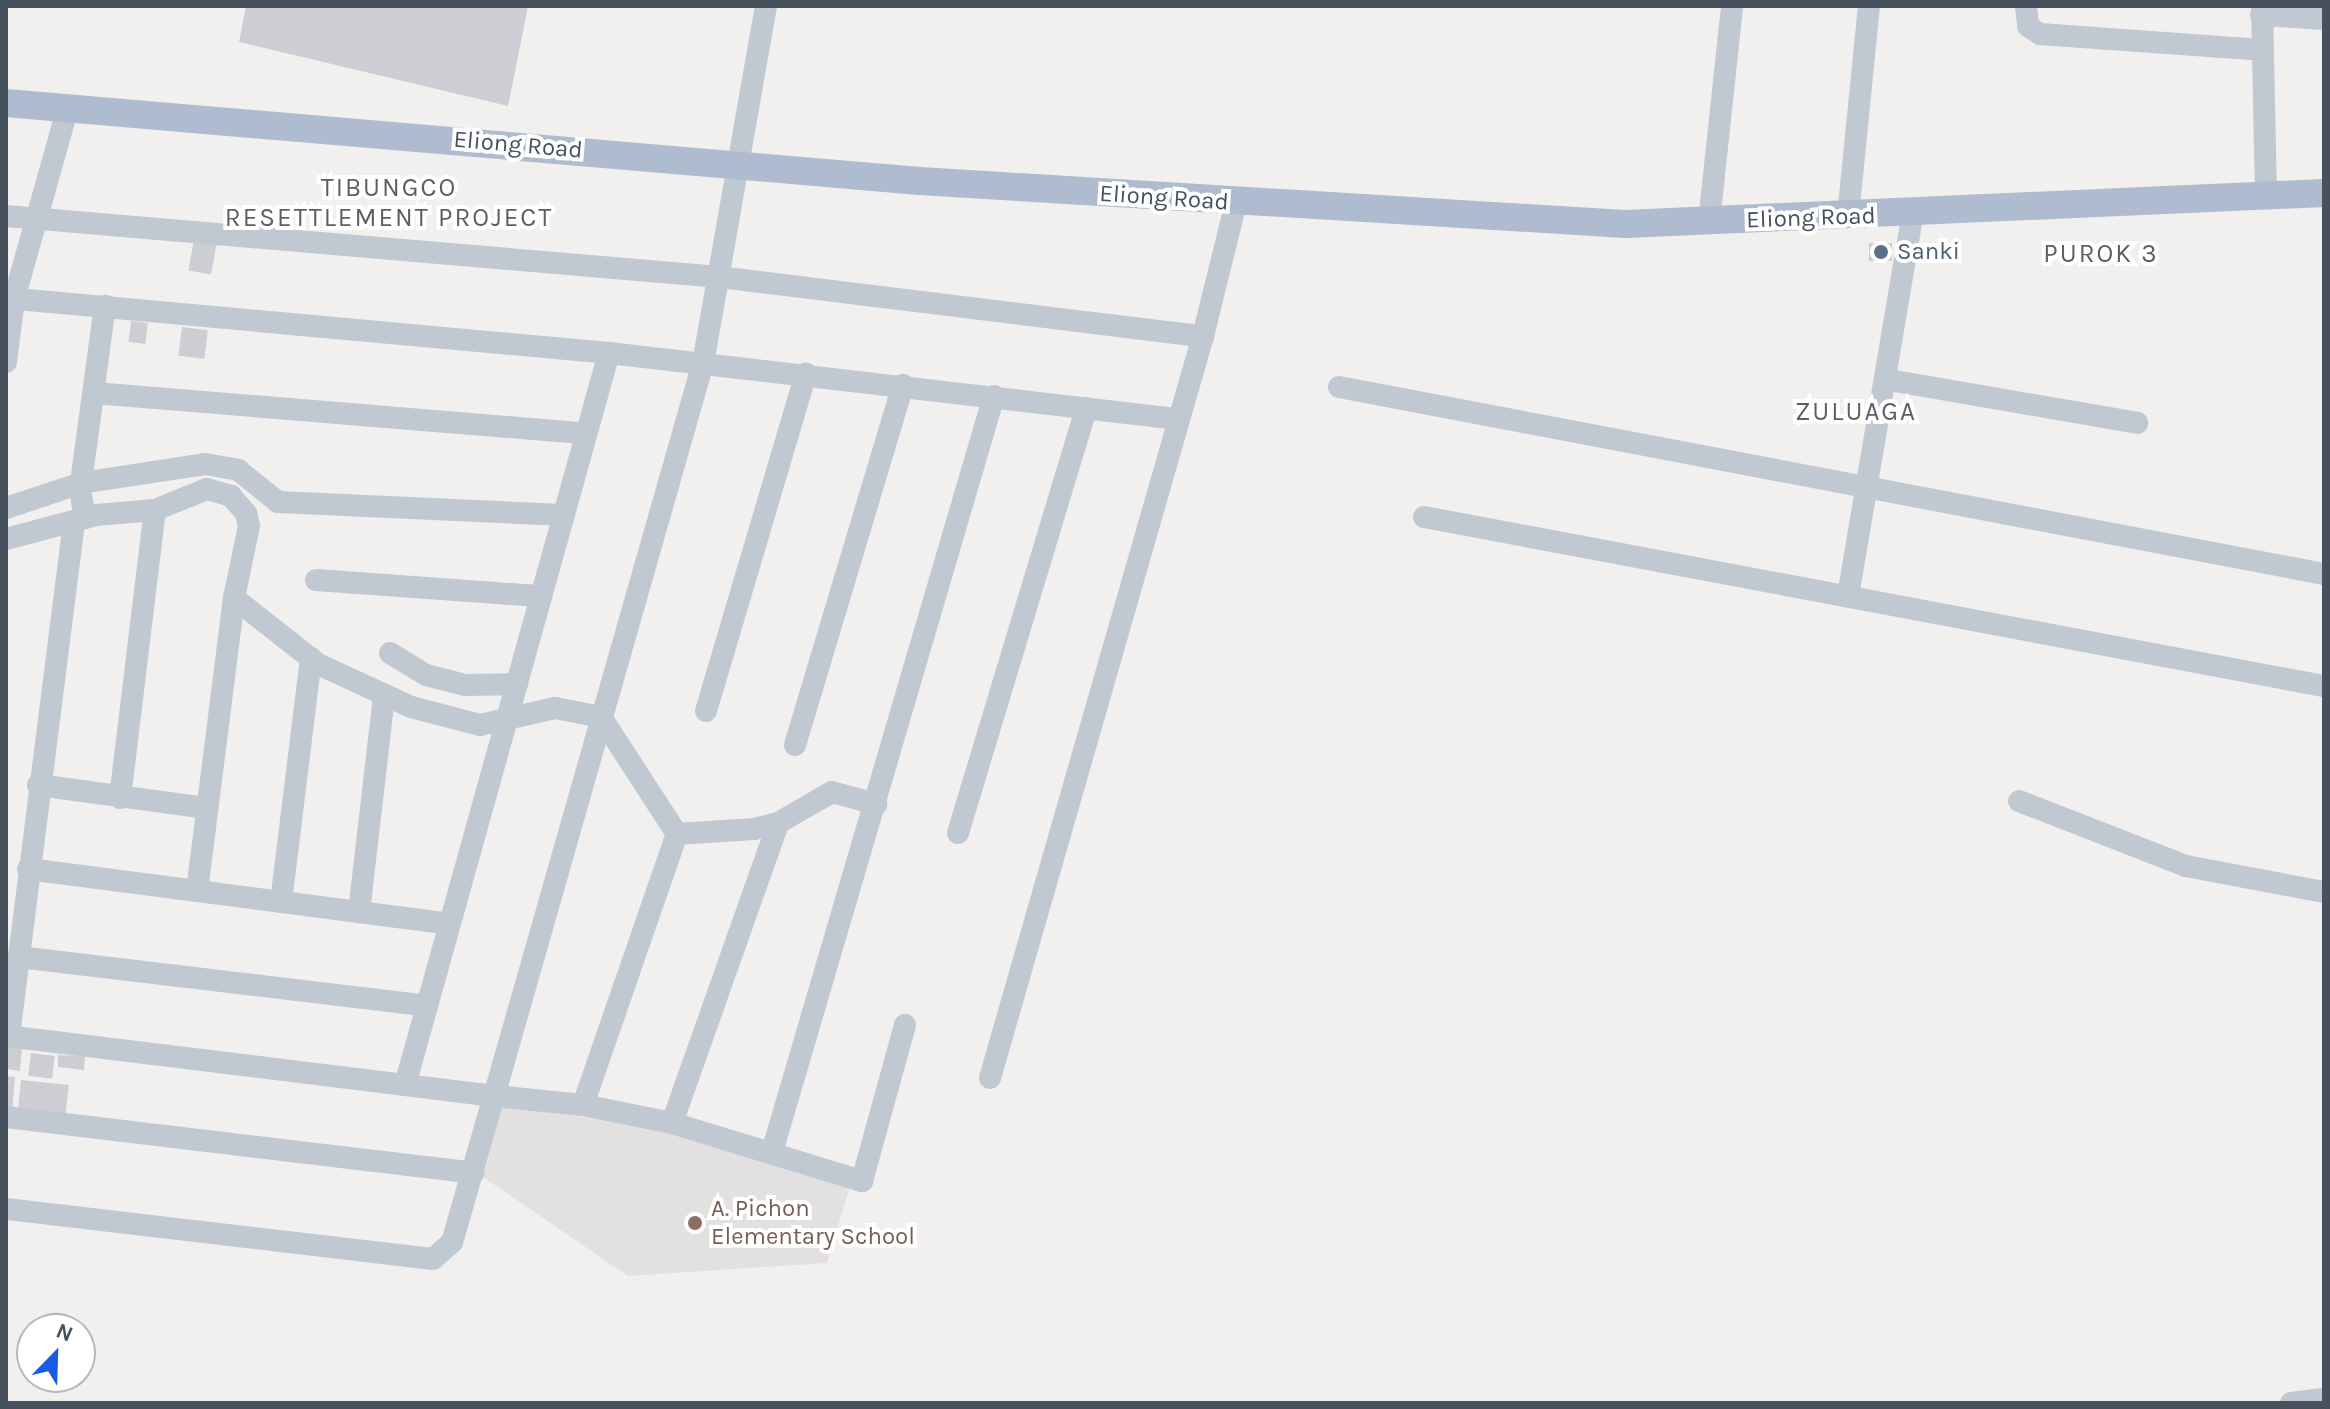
<!DOCTYPE html>
<html>
<head>
<meta charset="utf-8">
<style>
  body { margin:0 }
  #map { position:relative; width:2330px; height:1409px; overflow:hidden; background:#f2efef; font-family:Karla,sans-serif }
  div>[style] { position:absolute }
  [style*='--x'] { left:calc(var(--x)*1px); top:calc(var(--y)*1px); width:calc(var(--w)*1px); rotate:calc(var(--a)*1deg) }
  .education>* { inset:0; background:#e3e0e1 }
  .building>* { inset:0; background:#ccced4; transform-origin:0 0 }
  .minor>* { height:22px; margin:-11px; padding:0 11px; transform-origin:11px; border-radius:11px; background:#c0c8d1 }
  .major>* { height:28px; margin:-14px; padding:0 14px; transform-origin:14px; border-radius:14px; background:#afbbce }
  .dots>* { width:22px; height:22px; translate:-50% -50%; box-sizing:border-box; border:4px solid #fff; border-radius:50% }
  span { translate:-50% -50%; white-space:nowrap; text-align:center; line-height:1.15; -webkit-text-stroke:8px #fff; paint-order:stroke }
  .street-label { font-size:24px; color:#47505d }
  .service-label { font-size:24px; color:#4e5e75 }
  .left { translate:0 -50%; text-align:left }
  .education-label { font-size:24px; color:#785e54 }
  .neighbourhood-label { font-size:26px; color:#5c5f64; letter-spacing:2px }
  .frame { position:absolute; inset:0; border:8px solid #47505d; pointer-events:none }
  .north { position:absolute; left:16px; top:1313px; width:80px; height:80px; box-sizing:border-box; background:#fff; border:2px solid #b5b9be; border-radius:50%; rotate:23deg; font-size:22px; font-weight:700; line-height:32px; text-align:center; color:#47505d }
  .north::after { content:''; display:block; margin:auto; width:28px; height:36px; background:#175ce4; clip-path:polygon(50% 0,100% 100%,50% 72%,0 100%) }
</style>
</head>
<body>
<div id="map">
  <div class="education">
    <i style="clip-path:polygon(502px 1106px,660px 1127px,851px 1183px,827px 1263px,628px 1276px,483px 1177px)"></i>
  </div>
  <div class="building">
    <i style="clip-path:polygon(246px 6px,528px 6px,508px 106px,239px 42px)"></i>
    <i style="left:194px;top:239px;width:23px;height:32px;rotate:10deg"></i>
    <i style="left:1869px;top:243px;width:23px;height:18px"></i>
    <i style="left:131px;top:321px;width:17px;height:21px;rotate:7deg"></i>
    <i style="left:182px;top:327px;width:26px;height:29px;rotate:7deg"></i>
    <i style="clip-path:polygon(6px 1046px,22px 1048px,20px 1071px,6px 1069px)"></i>
    <i style="left:31px;top:1053px;width:24px;height:23px;rotate:7deg"></i>
    <i style="clip-path:polygon(58px 1055px,85px 1056px,84px 1070px,58px 1067px)"></i>
    <i style="clip-path:polygon(6px 1076px,15px 1077px,12px 1113px,6px 1112px)"></i>
    <i style="left:21px;top:1080px;width:48px;height:34px;rotate:6deg"></i>
  </div>
  <div class="minor">
    <i style="--x:766;--y:6;--w:363;--a:100"></i>
    <i style="--x:703;--y:363;--w:762;--a:105.91"></i>
    <i style="--x:494;--y:1096;--w:89;--a:5.8"></i>
    <i style="--x:583;--y:1105;--w:91;--a:11.4"></i>
    <i style="--x:672;--y:1123;--w:199;--a:17"></i>
    <i style="--x:862;--y:1181;--w:162;--a:-74.6"></i>
    <i style="--x:2026;--y:6;--w:20;--a:84"></i>
    <i style="--x:2028;--y:26;--w:14;--a:34"></i>
    <i style="--x:2040;--y:34;--w:222;--a:4.1"></i>
    <i style="--x:2262;--y:6;--w:190;--a:88.8"></i>
    <i style="--x:2261;--y:15;--w:63;--a:3.6"></i>
    <i style="--x:6;--y:216;--w:716;--a:4.89"></i>
    <i style="--x:719;--y:277;--w:488;--a:7"></i>
    <i style="--x:1848;--y:216;--w:211;--a:-84.3"></i>
    <i style="--x:1709;--y:222;--w:217;--a:-83.9"></i>
    <i style="--x:6;--y:298;--w:606;--a:5.21"></i>
    <i style="--x:609;--y:353;--w:573;--a:6.62"></i>
    <i style="--x:6;--y:362;--w:64;--a:-82.8"></i>
    <i style="--x:14;--y:299;--w:199;--a:-74.3"></i>
    <i style="--x:1889;--y:380;--w:252;--a:9.8"></i>
    <i style="--x:1339;--y:387;--w:1003;--a:10.75"></i>
    <i style="--x:94;--y:393;--w:493;--a:4.7"></i>
    <i style="--x:6;--y:508;--w:79;--a:-18.4"></i>
    <i style="--x:81;--y:483;--w:125;--a:-8.7"></i>
    <i style="--x:205;--y:464;--w:34;--a:10"></i>
    <i style="--x:238;--y:470;--w:51;--a:38.7"></i>
    <i style="--x:278;--y:502;--w:284;--a:2.6"></i>
    <i style="--x:1424;--y:517;--w:916;--a:10.64"></i>
    <i style="--x:85;--y:518;--w:28;--a:-100"></i>
    <i style="--x:80;--y:490;--w:186;--a:-82.3"></i>
    <i style="--x:6;--y:539;--w:93;--a:-14.9"></i>
    <i style="--x:96;--y:515;--w:59;--a:-4.8"></i>
    <i style="--x:155;--y:510;--w:56;--a:-22"></i>
    <i style="--x:207;--y:489;--w:25;--a:16"></i>
    <i style="--x:231;--y:496;--w:23;--a:49"></i>
    <i style="--x:246;--y:513;--w:13;--a:77"></i>
    <i style="--x:249;--y:526;--w:74;--a:101.8"></i>
    <i style="--x:234;--y:598;--w:295;--a:97.2"></i>
    <i style="--x:316;--y:580;--w:226;--a:4.1"></i>
    <i style="--x:1848;--y:596;--w:388;--a:-80.4"></i>
    <i style="--x:234;--y:598;--w:107;--a:38.2"></i>
    <i style="--x:318;--y:664;--w:102;--a:24.8"></i>
    <i style="--x:411;--y:707;--w:71;--a:14.6"></i>
    <i style="--x:480;--y:725;--w:77;--a:-12.8"></i>
    <i style="--x:555;--y:708;--w:47;--a:11.1"></i>
    <i style="--x:601;--y:717;--w:140;--a:57"></i>
    <i style="--x:677;--y:834;--w:77;--a:-3.7"></i>
    <i style="--x:754;--y:829;--w:25;--a:-14"></i>
    <i style="--x:778;--y:823;--w:62;--a:-29.9"></i>
    <i style="--x:832;--y:792;--w:46;--a:15.3"></i>
    <i style="--x:390;--y:653;--w:42;--a:31.4"></i>
    <i style="--x:426;--y:675;--w:40;--a:14.4"></i>
    <i style="--x:465;--y:685;--w:52;--a:-1.1"></i>
    <i style="--x:706;--y:711;--w:352;--a:-73.5"></i>
    <i style="--x:795;--y:745;--w:376;--a:-73.3"></i>
    <i style="--x:38;--y:785;--w:171;--a:7.8"></i>
    <i style="--x:120;--y:798;--w:290;--a:-83.1"></i>
    <i style="--x:2019;--y:801;--w:179;--a:21.3"></i>
    <i style="--x:2186;--y:866;--w:140;--a:10.7"></i>
    <i style="--x:958;--y:833;--w:444;--a:-73.2"></i>
    <i style="--x:28;--y:869;--w:421;--a:7.4"></i>
    <i style="--x:281;--y:902;--w:246;--a:-83"></i>
    <i style="--x:359;--y:912;--w:217;--a:-83.4"></i>
    <i style="--x:19;--y:957;--w:408;--a:6.8"></i>
    <i style="--x:6;--y:1036;--w:492;--a:7"></i>
    <i style="--x:494;--y:1096;--w:152;--a:106"></i>
    <i style="--x:452;--y:1242;--w:25;--a:138"></i>
    <i style="--x:433;--y:1259;--w:430;--a:-173.3"></i>
    <i style="--x:9;--y:1036;--w:518;--a:-82.79"></i>
    <i style="--x:990;--y:1078;--w:772;--a:-73.98"></i>
    <i style="--x:1203;--y:336;--w:137;--a:-76.1"></i>
    <i style="--x:405;--y:1085;--w:760;--a:-74.43"></i>
    <i style="--x:583;--y:1105;--w:287;--a:-70.9"></i>
    <i style="--x:6;--y:1117;--w:471;--a:6.8"></i>
    <i style="--x:672;--y:1123;--w:318;--a:-70.5"></i>
    <i style="--x:772;--y:1152;--w:788;--a:-73.64"></i>
    <i style="--x:2291;--y:1403;--w:33;--a:-7"></i>
  </div>
  <div class="major">
    <i style="--x:6;--y:103;--w:917;--a:4.88"></i>
    <i style="--x:920;--y:181;--w:706;--a:3.49"></i>
    <i style="--x:1625;--y:224;--w:700;--a:-2.54"></i>
  </div>
  <div class="dots">
    <i style="left:1881px;top:252px;background:#5c6f8a"></i>
    <i style="left:695px;top:1223px;background:#8d6e63"></i>
  </div>
  <div class="street-label">
    <span style="left:518px;top:145px;rotate:5deg">Eliong Road</span>
    <span style="left:1164px;top:198px;rotate:4deg">Eliong Road</span>
    <span style="left:1811px;top:218px;rotate:-2deg">Eliong Road</span>
  </div>
  <div class="service-label">
    <span class="left" style="left:1897px;top:252px">Sanki</span>
  </div>
  <div class="education-label">
    <span class="left" style="left:711px;top:1223px">A. Pichon<br>Elementary School</span>
  </div>
  <div class="neighbourhood-label">
    <span style="left:389px;top:203px">TIBUNGCO<br>RESETTLEMENT PROJECT</span>
    <span style="left:2101px;top:254px">PUROK 3</span>
    <span style="left:1856px;top:412px">ZULUAGA</span>
  </div>
  <div class="frame"></div>
  <div class="north">N</div>
</div>
</body>
</html>
